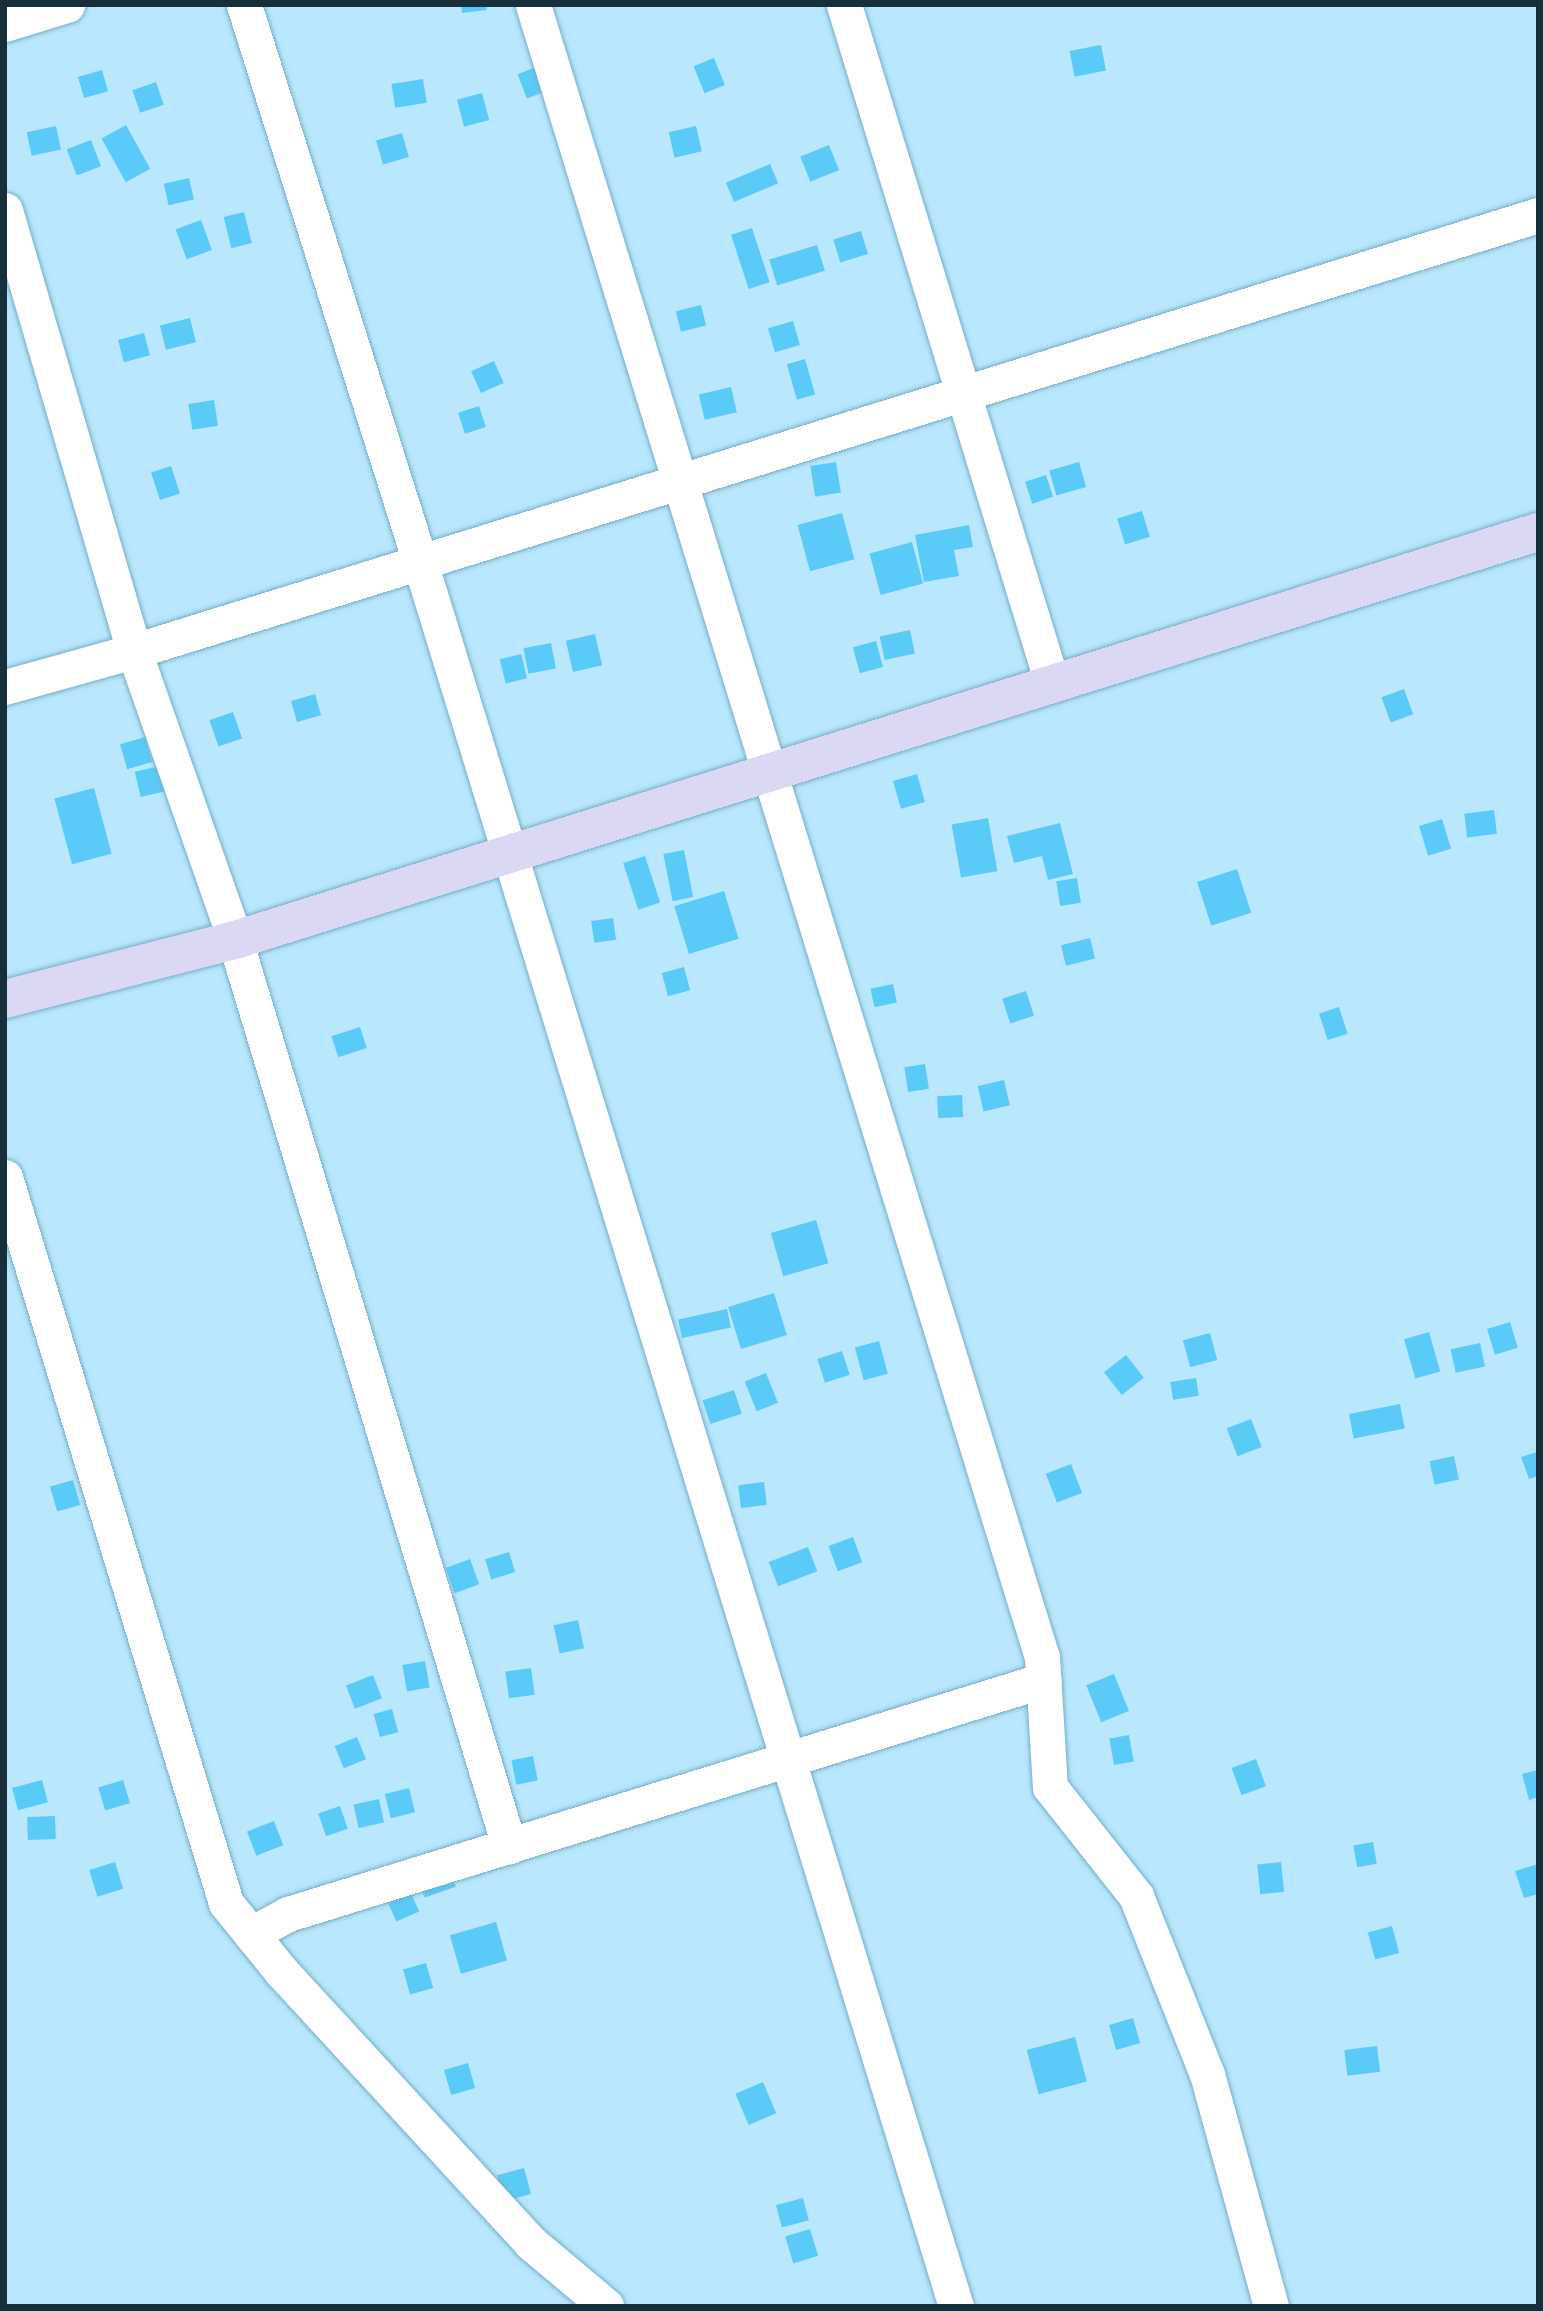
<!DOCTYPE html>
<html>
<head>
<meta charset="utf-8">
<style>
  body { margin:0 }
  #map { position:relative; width:1543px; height:2311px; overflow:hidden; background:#b9e7fd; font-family:"PT Serif",serif }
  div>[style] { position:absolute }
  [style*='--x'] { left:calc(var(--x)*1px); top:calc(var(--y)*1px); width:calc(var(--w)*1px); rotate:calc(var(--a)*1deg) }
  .building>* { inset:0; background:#5acbf9; transform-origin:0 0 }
  .roads { filter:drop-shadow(0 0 2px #75aec8) drop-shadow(0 0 2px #75aec8) }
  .minor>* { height:35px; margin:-17.5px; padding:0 17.5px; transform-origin:17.5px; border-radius:17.5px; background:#fff }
  .secondary>* { height:38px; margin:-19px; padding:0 19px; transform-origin:19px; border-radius:19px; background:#dbd8f3 }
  span { translate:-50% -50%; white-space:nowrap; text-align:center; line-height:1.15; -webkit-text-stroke:6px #b9e7fd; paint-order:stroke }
  .frame { position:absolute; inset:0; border:7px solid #172f3a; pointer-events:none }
</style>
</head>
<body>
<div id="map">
  <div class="building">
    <i style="clip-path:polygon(461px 5px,486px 5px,487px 10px,462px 13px)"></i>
    <i style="left:1101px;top:45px;width:26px;height:32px;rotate:79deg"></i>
    <i style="left:714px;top:58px;width:29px;height:22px;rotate:68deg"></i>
    <i style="left:539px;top:66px;width:26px;height:23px;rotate:69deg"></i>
    <i style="left:102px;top:70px;width:22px;height:25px;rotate:74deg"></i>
    <i style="left:423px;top:79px;width:24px;height:32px;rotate:81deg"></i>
    <i style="left:156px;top:82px;width:24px;height:25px;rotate:71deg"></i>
    <i style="left:482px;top:93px;width:28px;height:26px;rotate:75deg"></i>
    <i style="left:126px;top:125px;width:50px;height:28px;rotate:61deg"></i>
    <i style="left:56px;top:126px;width:24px;height:30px;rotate:78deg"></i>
    <i style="left:696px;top:126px;width:26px;height:28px;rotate:77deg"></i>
    <i style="left:402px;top:133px;width:25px;height:27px;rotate:74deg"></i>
    <i style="left:91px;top:140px;width:28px;height:26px;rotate:69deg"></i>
    <i style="left:829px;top:145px;width:27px;height:31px;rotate:68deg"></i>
    <i style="left:770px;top:164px;width:21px;height:48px;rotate:67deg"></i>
    <i style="left:189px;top:178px;width:22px;height:26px;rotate:77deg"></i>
    <i style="left:244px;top:212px;width:32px;height:21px;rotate:76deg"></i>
    <i style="left:201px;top:220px;width:32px;height:27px;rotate:70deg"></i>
    <i style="left:752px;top:228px;width:57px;height:22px;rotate:72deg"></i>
    <i style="left:861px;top:231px;width:24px;height:29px;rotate:73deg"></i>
    <i style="left:817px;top:245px;width:27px;height:50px;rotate:73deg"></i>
    <i style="left:701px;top:305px;width:21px;height:26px;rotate:76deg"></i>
    <i style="left:190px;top:318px;width:25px;height:31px;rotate:76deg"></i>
    <i style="left:793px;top:321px;width:25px;height:26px;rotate:74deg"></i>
    <i style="left:144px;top:333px;width:23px;height:27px;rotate:75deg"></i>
    <i style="left:805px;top:359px;width:37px;height:19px;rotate:74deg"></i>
    <i style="left:494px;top:361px;width:24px;height:25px;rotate:66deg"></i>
    <i style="left:731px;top:387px;width:26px;height:33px;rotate:77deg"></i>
    <i style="left:214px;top:400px;width:26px;height:26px;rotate:81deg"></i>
    <i style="left:479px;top:406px;width:22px;height:22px;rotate:72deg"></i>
    <i style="left:836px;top:462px;width:31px;height:26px;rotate:81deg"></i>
    <i style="left:1079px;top:462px;width:26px;height:31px;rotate:74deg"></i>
    <i style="left:171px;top:466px;width:29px;height:21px;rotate:72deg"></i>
    <i style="left:1046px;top:475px;width:23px;height:22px;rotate:72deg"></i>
    <i style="left:1142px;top:511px;width:27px;height:26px;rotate:73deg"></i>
    <i style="left:842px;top:513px;width:48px;height:46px;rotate:75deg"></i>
    <i style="clip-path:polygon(969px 525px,973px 547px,954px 550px,959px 576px,924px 582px,915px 535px)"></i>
    <i style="left:912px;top:542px;width:43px;height:44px;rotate:75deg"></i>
    <i style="left:910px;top:630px;width:24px;height:31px;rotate:78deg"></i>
    <i style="left:595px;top:634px;width:32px;height:30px;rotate:77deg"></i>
    <i style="left:876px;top:641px;width:27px;height:24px;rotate:75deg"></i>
    <i style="left:551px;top:643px;width:26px;height:28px;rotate:79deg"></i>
    <i style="left:521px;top:654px;width:25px;height:22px;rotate:76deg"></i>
    <i style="left:1404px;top:689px;width:27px;height:24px;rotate:70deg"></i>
    <i style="left:315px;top:694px;width:22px;height:25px;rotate:74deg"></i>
    <i style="left:233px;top:712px;width:28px;height:25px;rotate:71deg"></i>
    <i style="left:145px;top:737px;width:26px;height:26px;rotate:74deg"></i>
    <i style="left:164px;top:765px;width:26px;height:30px;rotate:77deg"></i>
    <i style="left:917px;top:774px;width:29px;height:25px;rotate:74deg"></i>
    <i style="left:94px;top:788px;width:68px;height:41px;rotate:75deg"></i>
    <i style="left:1494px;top:810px;width:24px;height:30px;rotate:83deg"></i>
    <i style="left:988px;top:818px;width:54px;height:37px;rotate:80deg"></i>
    <i style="left:1442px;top:819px;width:31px;height:24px;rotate:73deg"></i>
    <i style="clip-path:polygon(1060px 823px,1073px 874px,1048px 880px,1042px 856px,1014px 863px,1007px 836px)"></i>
    <i style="left:684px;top:850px;width:48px;height:21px;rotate:79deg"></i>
    <i style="left:645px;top:856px;width:49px;height:23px;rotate:72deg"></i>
    <i style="left:1237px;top:869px;width:46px;height:42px;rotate:72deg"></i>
    <i style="left:1077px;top:878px;width:25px;height:21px;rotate:81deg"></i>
    <i style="left:724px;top:891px;width:50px;height:52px;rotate:73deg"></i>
    <i style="left:613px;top:918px;width:22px;height:22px;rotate:82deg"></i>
    <i style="left:1090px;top:938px;width:21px;height:30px;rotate:76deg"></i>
    <i style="left:684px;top:967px;width:24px;height:23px;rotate:75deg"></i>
    <i style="left:893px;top:984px;width:19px;height:23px;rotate:78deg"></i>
    <i style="left:1026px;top:991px;width:26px;height:25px;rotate:72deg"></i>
    <i style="left:1339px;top:1007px;width:28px;height:21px;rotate:72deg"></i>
    <i style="left:360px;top:1027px;width:22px;height:30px;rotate:72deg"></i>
    <i style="left:925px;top:1064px;width:25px;height:21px;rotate:81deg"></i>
    <i style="left:1004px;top:1080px;width:26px;height:27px;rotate:77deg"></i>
    <i style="left:962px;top:1095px;width:22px;height:25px;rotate:87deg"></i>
    <i style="left:816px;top:1220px;width:45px;height:47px;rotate:74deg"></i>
    <i style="left:774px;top:1293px;width:44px;height:48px;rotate:73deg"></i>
    <i style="left:727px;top:1309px;width:19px;height:50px;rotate:78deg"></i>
    <i style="left:1510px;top:1322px;width:27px;height:24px;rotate:73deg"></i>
    <i style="left:1429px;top:1332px;width:41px;height:26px;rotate:74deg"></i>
    <i style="left:1210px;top:1333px;width:28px;height:28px;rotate:75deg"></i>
    <i style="left:879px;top:1341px;width:34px;height:25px;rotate:75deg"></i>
    <i style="left:1480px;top:1343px;width:24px;height:30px;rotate:78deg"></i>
    <i style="left:842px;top:1351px;width:25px;height:26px;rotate:72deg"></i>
    <i style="left:1126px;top:1355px;width:29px;height:28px;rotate:52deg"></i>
    <i style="left:766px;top:1373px;width:32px;height:23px;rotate:68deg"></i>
    <i style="left:1196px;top:1378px;width:18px;height:26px;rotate:81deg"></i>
    <i style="left:734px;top:1390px;width:25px;height:33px;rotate:72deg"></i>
    <i style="left:1400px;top:1404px;width:25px;height:52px;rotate:79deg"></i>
    <i style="left:1251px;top:1419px;width:30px;height:26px;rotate:69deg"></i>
    <i style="clip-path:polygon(1538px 1452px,1538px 1476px,1529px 1479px,1521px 1457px)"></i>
    <i style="left:1454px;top:1456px;width:24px;height:25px;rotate:78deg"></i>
    <i style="left:1071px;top:1464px;width:31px;height:27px;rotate:69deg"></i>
    <i style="left:73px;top:1480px;width:26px;height:24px;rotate:74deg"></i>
    <i style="left:764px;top:1482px;width:23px;height:26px;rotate:83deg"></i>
    <i style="left:853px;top:1537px;width:27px;height:26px;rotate:70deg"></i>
    <i style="left:808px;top:1547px;width:26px;height:42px;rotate:69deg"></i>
    <i style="left:509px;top:1552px;width:21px;height:25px;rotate:73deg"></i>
    <i style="left:470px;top:1559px;width:27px;height:26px;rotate:70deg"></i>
    <i style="left:578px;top:1620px;width:29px;height:25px;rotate:78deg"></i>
    <i style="left:425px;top:1661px;width:27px;height:23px;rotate:80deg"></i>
    <i style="left:531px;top:1668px;width:27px;height:26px;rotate:82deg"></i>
    <i style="left:1114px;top:1674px;width:40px;height:30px;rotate:68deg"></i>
    <i style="left:373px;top:1675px;width:25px;height:29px;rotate:69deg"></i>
    <i style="left:392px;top:1709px;width:24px;height:19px;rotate:75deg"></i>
    <i style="left:1129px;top:1735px;width:27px;height:20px;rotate:80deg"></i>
    <i style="left:357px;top:1737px;width:24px;height:24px;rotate:68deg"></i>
    <i style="left:533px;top:1756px;width:25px;height:22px;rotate:79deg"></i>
    <i style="left:1256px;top:1759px;width:29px;height:26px;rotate:70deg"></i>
    <i style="clip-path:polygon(1538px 1770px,1538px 1797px,1529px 1800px,1522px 1774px)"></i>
    <i style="left:42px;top:1780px;width:23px;height:31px;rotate:75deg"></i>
    <i style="left:123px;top:1780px;width:24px;height:26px;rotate:73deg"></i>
    <i style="left:409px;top:1788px;width:25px;height:25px;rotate:76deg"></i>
    <i style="left:379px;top:1799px;width:24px;height:26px;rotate:78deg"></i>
    <i style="left:340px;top:1806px;width:24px;height:23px;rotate:71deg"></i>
    <i style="left:55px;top:1816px;width:23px;height:28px;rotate:88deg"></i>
    <i style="left:274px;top:1821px;width:26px;height:29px;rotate:69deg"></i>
    <i style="left:1373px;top:1842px;width:22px;height:20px;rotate:80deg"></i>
    <i style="left:115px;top:1862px;width:28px;height:27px;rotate:73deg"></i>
    <i style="left:1281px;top:1862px;width:30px;height:24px;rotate:84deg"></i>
    <i style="clip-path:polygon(1538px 1864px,1538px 1894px,1524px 1898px,1515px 1871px)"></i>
    <i style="left:449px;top:1867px;width:21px;height:33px;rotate:71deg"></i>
    <i style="left:407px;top:1884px;width:30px;height:25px;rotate:66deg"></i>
    <i style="left:496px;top:1922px;width:40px;height:48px;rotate:74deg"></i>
    <i style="left:1392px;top:1926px;width:28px;height:25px;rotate:75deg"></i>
    <i style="left:426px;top:1963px;width:26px;height:24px;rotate:74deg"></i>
    <i style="left:1133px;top:2018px;width:26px;height:25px;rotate:74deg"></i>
    <i style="left:1075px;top:2037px;width:46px;height:50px;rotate:75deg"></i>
    <i style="left:1377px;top:2046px;width:26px;height:33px;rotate:83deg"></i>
    <i style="left:468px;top:2063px;width:26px;height:25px;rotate:74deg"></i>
    <i style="left:763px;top:2082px;width:34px;height:30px;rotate:67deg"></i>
    <i style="left:524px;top:2168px;width:27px;height:28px;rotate:75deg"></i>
    <i style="left:803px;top:2198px;width:23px;height:28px;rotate:75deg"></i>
    <i style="left:810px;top:2229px;width:28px;height:26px;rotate:73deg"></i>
  </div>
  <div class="roads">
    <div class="minor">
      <i style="--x:244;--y:5;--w:584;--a:72.46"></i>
      <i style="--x:420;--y:562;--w:1825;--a:72.92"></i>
      <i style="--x:533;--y:5;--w:1729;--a:72.88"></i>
      <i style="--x:1042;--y:1657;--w:130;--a:86.5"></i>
      <i style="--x:1050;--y:1787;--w:139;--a:51.7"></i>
      <i style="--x:1136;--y:1896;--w:192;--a:68.3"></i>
      <i style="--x:1207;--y:2074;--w:241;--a:74.6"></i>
      <i style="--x:844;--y:5;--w:709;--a:72.94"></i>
      <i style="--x:5;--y:24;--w:65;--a:-17"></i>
      <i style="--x:5;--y:210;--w:459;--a:73.7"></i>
      <i style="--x:134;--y:651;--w:306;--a:70.7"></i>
      <i style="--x:235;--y:940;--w:947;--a:73.17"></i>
      <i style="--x:5;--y:687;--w:134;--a:-15.6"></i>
      <i style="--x:134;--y:651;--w:1470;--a:-17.25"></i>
      <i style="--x:5;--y:1177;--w:759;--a:73.07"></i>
      <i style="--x:226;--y:1903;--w:87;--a:51"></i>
      <i style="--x:281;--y:1971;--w:369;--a:47.4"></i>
      <i style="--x:531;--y:2243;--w:98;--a:40"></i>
      <i style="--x:251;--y:1934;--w:42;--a:-28.4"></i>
      <i style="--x:288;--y:1914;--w:791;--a:-17.2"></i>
    </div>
    <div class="secondary">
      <i style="--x:5;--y:999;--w:237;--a:-14.4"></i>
      <i style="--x:235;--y:940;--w:1365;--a:-17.39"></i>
    </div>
  </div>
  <div class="frame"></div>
</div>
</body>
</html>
